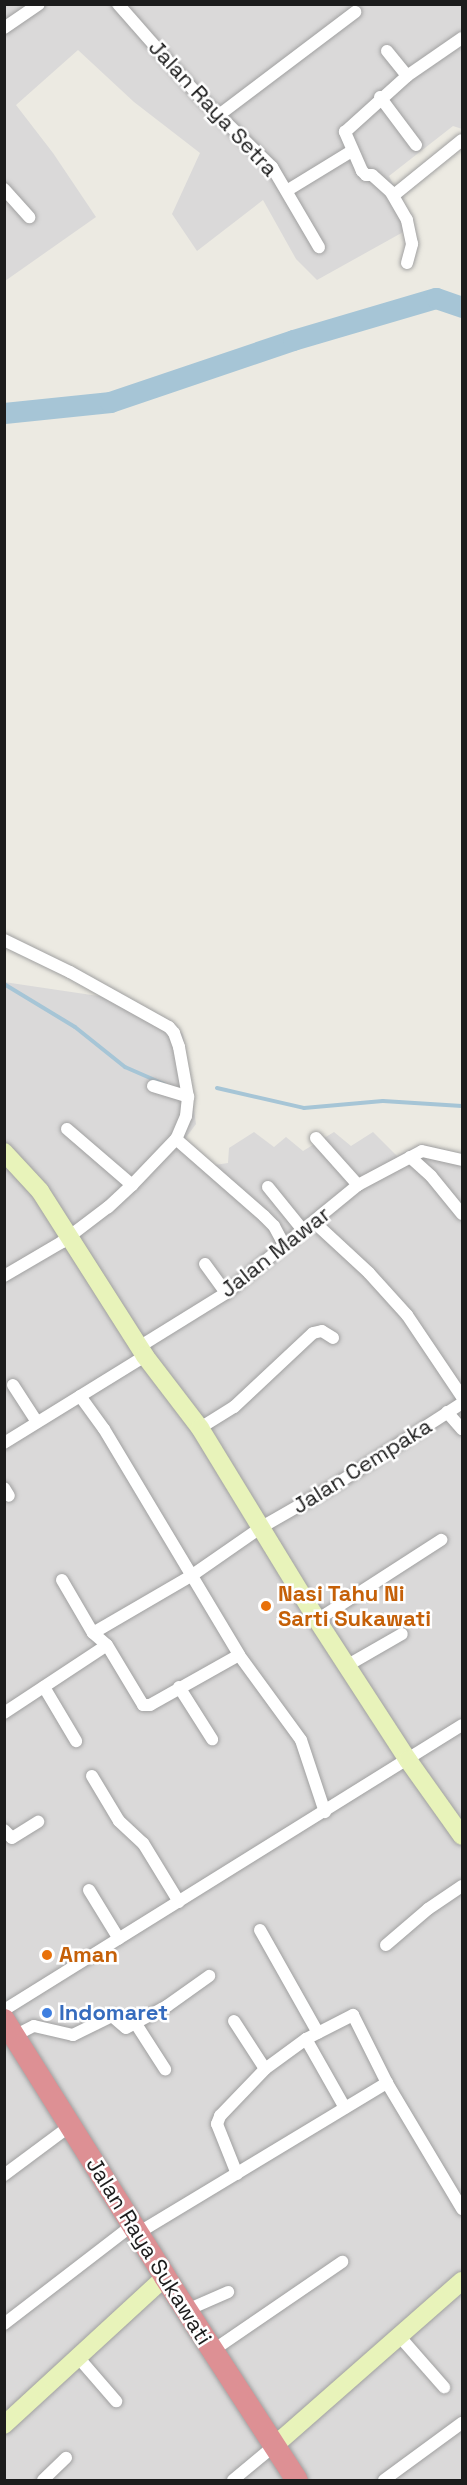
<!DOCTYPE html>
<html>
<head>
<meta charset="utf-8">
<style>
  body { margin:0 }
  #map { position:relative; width:467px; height:2485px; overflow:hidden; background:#eceae2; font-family:"Space Grotesk",sans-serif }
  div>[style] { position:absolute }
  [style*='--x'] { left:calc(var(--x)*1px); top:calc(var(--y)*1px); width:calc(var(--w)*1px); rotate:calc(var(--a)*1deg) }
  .residential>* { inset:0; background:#dad9d9 }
  .stream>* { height:4px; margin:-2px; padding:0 2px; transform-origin:2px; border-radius:2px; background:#a6c5d6 }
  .river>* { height:21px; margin:-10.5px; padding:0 10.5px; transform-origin:10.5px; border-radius:10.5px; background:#a6c5d6 }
  .roads { filter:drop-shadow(0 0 2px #a0a0a0) drop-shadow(0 0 2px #a0a0a0) }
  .street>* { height:12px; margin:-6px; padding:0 6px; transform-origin:6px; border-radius:6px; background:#fff }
  .secondary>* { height:18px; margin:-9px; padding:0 9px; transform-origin:9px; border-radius:9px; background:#e8f3ba }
  .highway>* { height:22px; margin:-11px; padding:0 11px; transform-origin:11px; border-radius:11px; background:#dd9094 }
  .dots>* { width:16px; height:16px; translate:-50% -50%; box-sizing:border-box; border:3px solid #fff; border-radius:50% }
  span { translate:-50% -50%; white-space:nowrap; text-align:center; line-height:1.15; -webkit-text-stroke:5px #fff; paint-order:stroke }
  .street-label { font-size:22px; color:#1c1c1c }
  .food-label { font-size:22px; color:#c56008; font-weight:700 }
  .left { translate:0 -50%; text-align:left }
  .shop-label { font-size:22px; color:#366cbe; font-weight:700 }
  .frame { position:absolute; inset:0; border:6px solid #1c1c1c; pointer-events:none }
</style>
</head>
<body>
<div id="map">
  <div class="residential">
    <i style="clip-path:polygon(5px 5px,462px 5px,462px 129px,453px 126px,389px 176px,414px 226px,317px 280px,296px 259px,263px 200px,197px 251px,172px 214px,200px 153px,134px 102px,78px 50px,16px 105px,53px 153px,96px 217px,5px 281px)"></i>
    <i style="clip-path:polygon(4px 982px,132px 1001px,183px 1034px,196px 1124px,184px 1140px,208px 1166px,228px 1163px,229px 1148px,254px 1132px,274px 1147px,286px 1137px,303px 1151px,334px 1132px,351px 1146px,373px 1132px,397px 1156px,422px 1144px,462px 1154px,462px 2480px,5px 2480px)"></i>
  </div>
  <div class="stream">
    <i style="--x:4;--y:984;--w:83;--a:31.2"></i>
    <i style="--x:75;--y:1027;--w:64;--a:38.7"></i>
    <i style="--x:125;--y:1067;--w:43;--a:23.6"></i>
    <i style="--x:217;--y:1088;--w:89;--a:12.9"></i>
    <i style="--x:304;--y:1108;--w:79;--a:-5.1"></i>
    <i style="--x:383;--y:1101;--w:79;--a:3.6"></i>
  </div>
  <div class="river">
    <i style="--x:4;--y:413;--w:107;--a:-5.9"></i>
    <i style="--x:110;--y:402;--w:193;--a:-18.7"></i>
    <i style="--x:293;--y:340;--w:149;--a:-16.4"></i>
    <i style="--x:436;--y:298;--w:28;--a:19"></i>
  </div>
  <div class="roads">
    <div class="street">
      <i style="--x:118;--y:4;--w:120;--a:48.7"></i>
      <i style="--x:197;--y:94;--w:105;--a:44.2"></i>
      <i style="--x:272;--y:167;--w:93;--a:59.6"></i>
      <i style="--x:4;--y:28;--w:42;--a:-34.4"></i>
      <i style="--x:387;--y:51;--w:32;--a:51"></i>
      <i style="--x:380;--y:97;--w:60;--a:53.1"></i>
      <i style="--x:219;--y:115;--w:171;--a:-37.1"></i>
      <i style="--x:4;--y:189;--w:38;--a:48"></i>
      <i style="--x:288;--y:190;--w:75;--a:-31.4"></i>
      <i style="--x:394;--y:195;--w:87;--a:-39"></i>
      <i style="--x:407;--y:263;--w:20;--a:-75"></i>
      <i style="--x:412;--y:244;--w:25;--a:-102"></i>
      <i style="--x:407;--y:220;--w:32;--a:-120"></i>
      <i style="--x:391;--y:192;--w:25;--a:-138"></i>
      <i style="--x:372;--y:175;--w:6;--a:180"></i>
      <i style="--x:366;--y:175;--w:6;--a:-135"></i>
      <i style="--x:362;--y:171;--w:43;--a:-113.6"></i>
      <i style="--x:345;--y:132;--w:84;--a:-42.1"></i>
      <i style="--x:407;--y:76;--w:67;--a:-34.6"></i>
      <i style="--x:4;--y:940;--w:73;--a:25.9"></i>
      <i style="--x:70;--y:972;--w:113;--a:29.1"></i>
      <i style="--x:169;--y:1027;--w:8;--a:50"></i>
      <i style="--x:174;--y:1033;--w:15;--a:70"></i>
      <i style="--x:179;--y:1047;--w:51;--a:79.8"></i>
      <i style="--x:188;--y:1097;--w:19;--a:96"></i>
      <i style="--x:186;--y:1116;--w:25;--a:113"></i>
      <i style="--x:176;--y:1139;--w:64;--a:133.7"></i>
      <i style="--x:132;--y:1185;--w:33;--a:137"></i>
      <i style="--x:108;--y:1207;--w:58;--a:142.7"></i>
      <i style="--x:62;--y:1242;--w:67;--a:149.6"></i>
      <i style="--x:153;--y:1086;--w:37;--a:17"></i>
      <i style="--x:67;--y:1129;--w:86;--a:40.7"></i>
      <i style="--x:316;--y:1138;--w:63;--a:48.2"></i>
      <i style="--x:176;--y:1139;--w:117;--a:41.2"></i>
      <i style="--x:264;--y:1216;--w:14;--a:45"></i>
      <i style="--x:274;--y:1226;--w:21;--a:62"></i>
      <i style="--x:410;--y:1157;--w:28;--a:42"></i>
      <i style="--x:431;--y:1176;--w:49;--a:50.8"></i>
      <i style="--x:268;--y:1187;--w:54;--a:51"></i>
      <i style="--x:314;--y:1222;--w:75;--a:42.8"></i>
      <i style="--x:369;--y:1273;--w:57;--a:47.9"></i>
      <i style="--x:407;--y:1315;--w:99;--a:56.1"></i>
      <i style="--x:205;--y:1264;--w:36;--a:54"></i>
      <i style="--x:139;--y:1347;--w:102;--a:-31.8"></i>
      <i style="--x:226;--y:1293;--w:171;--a:-39.3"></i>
      <i style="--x:358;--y:1185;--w:72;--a:-28"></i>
      <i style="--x:422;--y:1151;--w:41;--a:12.7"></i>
      <i style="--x:13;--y:1385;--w:44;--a:57"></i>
      <i style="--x:80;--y:1396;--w:41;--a:54"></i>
      <i style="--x:104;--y:1429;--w:263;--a:59.1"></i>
      <i style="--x:239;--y:1655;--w:105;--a:53.9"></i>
      <i style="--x:301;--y:1740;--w:76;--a:71.6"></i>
      <i style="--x:447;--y:1412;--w:23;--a:49"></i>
      <i style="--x:200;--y:1428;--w:40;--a:-32"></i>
      <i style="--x:234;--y:1407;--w:108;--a:-43.1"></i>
      <i style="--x:313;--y:1333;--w:9;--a:-13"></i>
      <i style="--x:322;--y:1331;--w:13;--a:32"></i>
      <i style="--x:4;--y:1443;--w:166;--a:-31.7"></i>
      <i style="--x:4;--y:1488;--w:9;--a:58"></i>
      <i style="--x:62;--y:1580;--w:61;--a:59.7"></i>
      <i style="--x:93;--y:1633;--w:18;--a:41"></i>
      <i style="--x:107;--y:1645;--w:70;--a:59"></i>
      <i style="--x:143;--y:1705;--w:7;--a:0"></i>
      <i style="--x:150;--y:1705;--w:102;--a:-29.3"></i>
      <i style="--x:317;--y:1620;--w:148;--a:-32.8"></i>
      <i style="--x:93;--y:1633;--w:113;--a:-30.2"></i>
      <i style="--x:191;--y:1576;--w:84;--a:-34.8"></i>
      <i style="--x:260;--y:1528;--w:86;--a:-29.8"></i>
      <i style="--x:335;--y:1485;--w:151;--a:-32.8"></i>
      <i style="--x:348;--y:1665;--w:62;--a:-29.9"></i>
      <i style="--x:44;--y:1687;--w:63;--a:59.3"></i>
      <i style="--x:179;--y:1687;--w:62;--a:57.6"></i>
      <i style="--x:4;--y:1713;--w:123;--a:-33.4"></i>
      <i style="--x:92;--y:1776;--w:52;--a:59"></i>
      <i style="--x:119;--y:1821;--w:33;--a:43"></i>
      <i style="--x:143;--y:1843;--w:69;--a:58.6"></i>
      <i style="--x:4;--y:1830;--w:11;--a:45"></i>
      <i style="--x:12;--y:1838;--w:31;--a:-32"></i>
      <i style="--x:89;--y:1890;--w:57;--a:58.5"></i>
      <i style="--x:260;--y:1930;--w:118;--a:60.6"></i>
      <i style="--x:386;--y:1945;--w:55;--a:-40.6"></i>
      <i style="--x:428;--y:1909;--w:41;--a:-34.1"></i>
      <i style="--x:4;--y:2010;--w:539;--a:-31.89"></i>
      <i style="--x:234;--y:2021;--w:57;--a:57.1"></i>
      <i style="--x:136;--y:2024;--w:54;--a:57.2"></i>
      <i style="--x:14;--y:2036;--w:22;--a:-27"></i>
      <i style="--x:34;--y:2026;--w:40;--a:13"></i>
      <i style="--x:73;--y:2035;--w:43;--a:-26"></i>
      <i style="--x:112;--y:2016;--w:18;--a:41"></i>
      <i style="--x:126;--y:2028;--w:47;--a:-28.2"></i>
      <i style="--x:167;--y:2006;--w:52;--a:-35.5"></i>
      <i style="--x:306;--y:2039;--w:79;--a:60.5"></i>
      <i style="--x:237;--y:2174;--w:54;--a:-111.8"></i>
      <i style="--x:217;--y:2124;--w:9;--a:-69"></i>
      <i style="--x:220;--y:2116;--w:65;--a:-46.2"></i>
      <i style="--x:265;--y:2069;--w:51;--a:-36.2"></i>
      <i style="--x:306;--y:2039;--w:53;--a:-27.1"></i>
      <i style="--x:353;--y:2015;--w:76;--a:63.4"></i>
      <i style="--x:387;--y:2083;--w:147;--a:59.2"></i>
      <i style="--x:4;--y:2175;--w:82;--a:-36.6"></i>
      <i style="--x:138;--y:2233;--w:291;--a:-31.1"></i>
      <i style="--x:187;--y:2310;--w:45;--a:-23.7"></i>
      <i style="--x:4;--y:2324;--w:164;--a:-37.6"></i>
      <i style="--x:400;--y:2337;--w:67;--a:48.7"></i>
      <i style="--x:212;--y:2351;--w:158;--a:-34.4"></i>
      <i style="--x:77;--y:2356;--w:60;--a:49.1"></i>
      <i style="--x:43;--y:2480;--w:32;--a:-44"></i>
      <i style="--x:233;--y:2480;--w:53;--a:-39.7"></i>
      <i style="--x:384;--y:2480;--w:97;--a:-36.2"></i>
    </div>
    <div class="secondary">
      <i style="--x:4;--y:1152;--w:53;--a:47.3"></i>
      <i style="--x:40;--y:1191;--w:196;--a:57.5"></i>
      <i style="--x:145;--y:1356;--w:91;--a:52.6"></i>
      <i style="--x:200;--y:1428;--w:225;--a:58.6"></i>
      <i style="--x:317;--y:1620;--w:167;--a:57"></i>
      <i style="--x:408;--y:1760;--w:93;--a:54.6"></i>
      <i style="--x:4;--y:2425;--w:219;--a:-42.6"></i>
      <i style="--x:274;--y:2446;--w:250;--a:-41.3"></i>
    </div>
    <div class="highway">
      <i style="--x:4;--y:2020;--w:303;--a:57.9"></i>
      <i style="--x:165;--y:2277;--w:242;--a:57"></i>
    </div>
  </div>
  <div class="dots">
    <i style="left:266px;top:1606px;background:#e8710a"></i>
    <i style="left:47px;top:1955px;background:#e8710a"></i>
    <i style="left:47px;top:2013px;background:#3f7fe0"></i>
  </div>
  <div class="street-label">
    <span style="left:213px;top:108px;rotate:47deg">Jalan Raya Setra</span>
    <span style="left:275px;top:1252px;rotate:-38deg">Jalan Mawar</span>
    <span style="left:362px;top:1466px;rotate:-32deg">Jalan Cempaka</span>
    <span style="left:149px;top:2251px;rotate:58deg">Jalan Raya Sukawati</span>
  </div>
  <div class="food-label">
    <span class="left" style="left:278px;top:1606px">Nasi Tahu Ni<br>Sarti Sukawati</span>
    <span class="left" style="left:59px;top:1955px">Aman</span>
  </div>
  <div class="shop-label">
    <span class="left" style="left:59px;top:2013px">Indomaret</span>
  </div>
  <div class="frame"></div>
</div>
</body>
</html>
